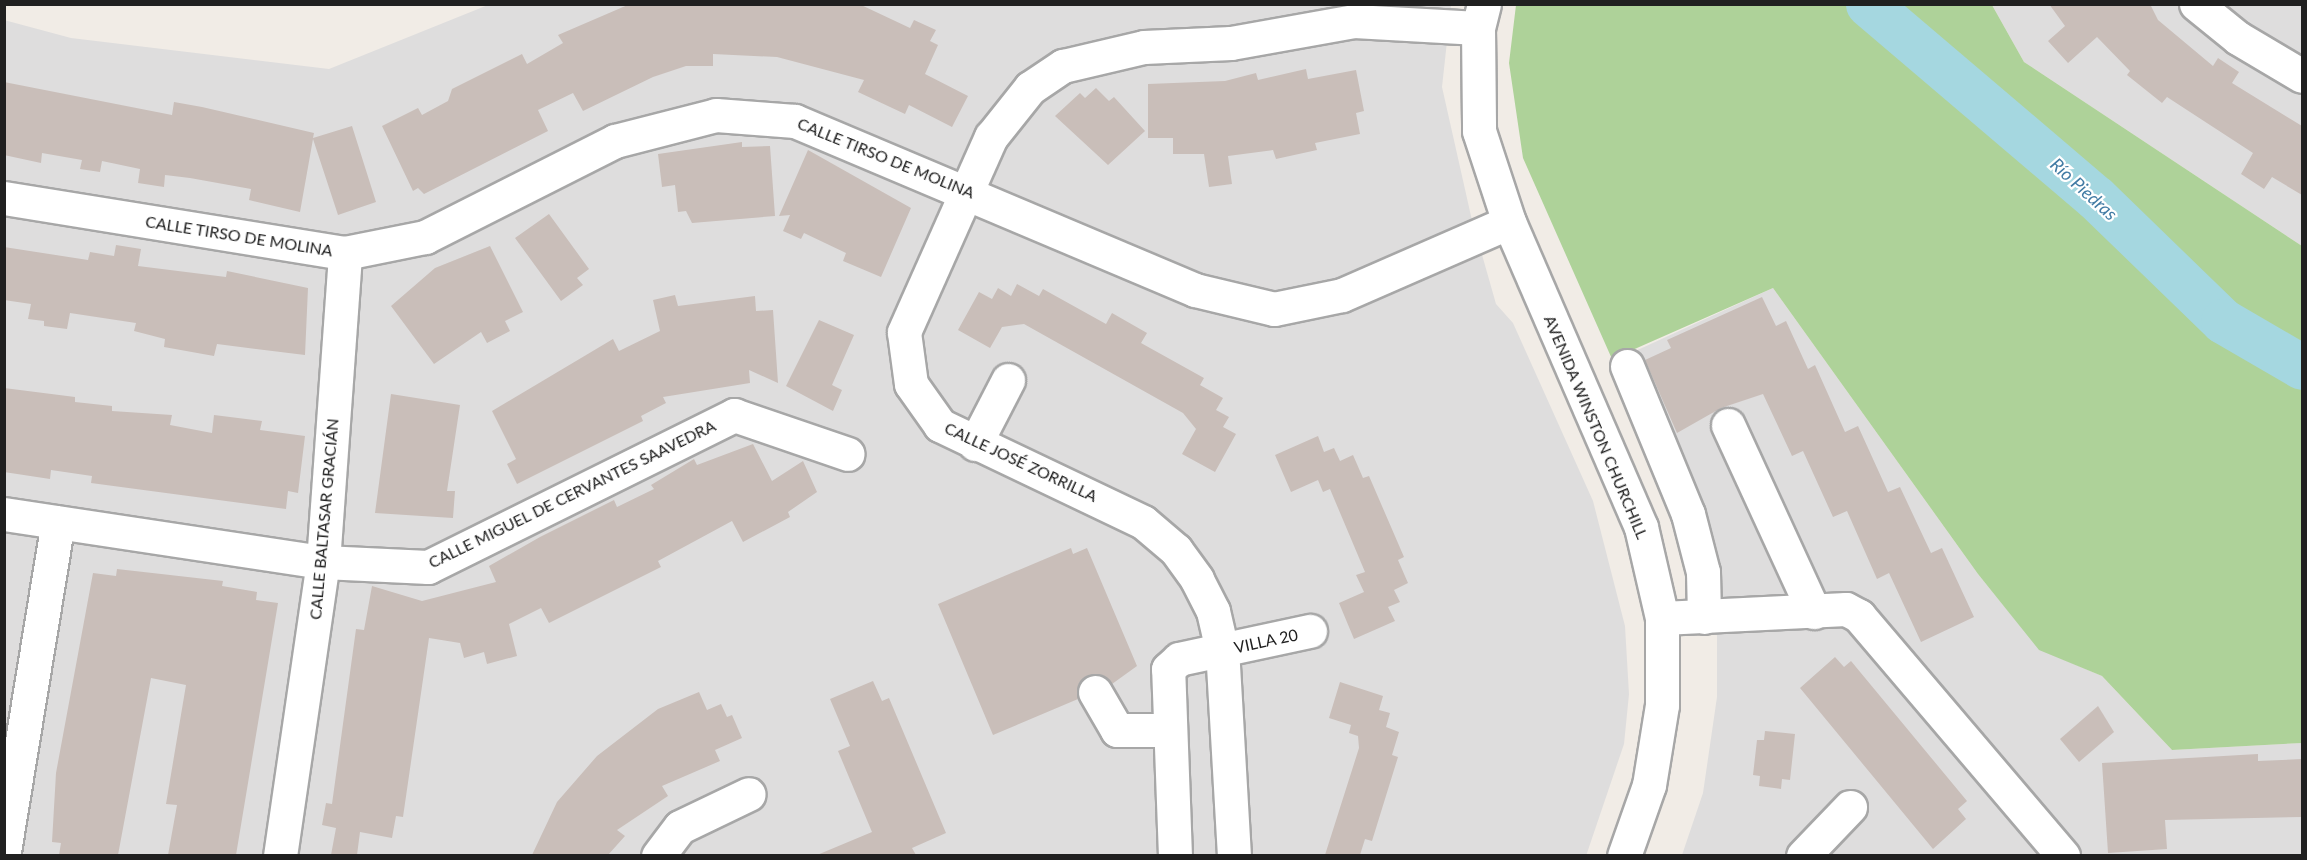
<!DOCTYPE html>
<meta charset="utf-8">
<style>
body{margin:0}
#map{position:relative;width:2307px;height:860px;overflow:hidden;background:#f1ece6;font-family:Lato,sans-serif}
div>[style]{position:absolute}
.residential>*{inset:0;background:#dedddd}
.forest>*{inset:0;background:#aed299}
.river>*{height:45px;margin:-22.5px;padding:0 22.5px;transform-origin:22.5px;border-radius:22.5px;background:#a5d7e0}
.building>*{inset:0;background:#c9beb9}
.roads{filter:drop-shadow(2px 0 #a7a7a7) drop-shadow(-2px 0 #a7a7a7) drop-shadow(0 2px #a7a7a7) drop-shadow(0 -2px #a7a7a7)}
.minor>*{height:33px;margin:-16.5px;padding:0 16.5px;transform-origin:16.5px;border-radius:16.5px;background:#fff}
span{translate:-50% -50%;white-space:nowrap;text-align:center;line-height:1.15;-webkit-text-stroke:4.5px #fff;paint-order:stroke}
.street-label{font-size:16px;color:#202020}
.water-label{font-size:18px;color:#427ba4;font-style:italic}
.frame{position:absolute;inset:0;border:6px solid #202020;pointer-events:none}
</style>
<div id="map">
<div class="residential">
<i style="clip-path:polygon(488px 5px,1451px 5px,1442px 87px,1471px 216px,1496px 304px,1513px 323px,1593px 501px,1625px 626px,1629px 694px,1624px 744px,1586px 856px,5px 855px,4px 20px,71px 38px,329px 69px)"></i>
<i style="clip-path:polygon(1992px 5px,2302px 5px,2302px 246px,2024px 62px)"></i>
<i style="clip-path:polygon(1773px 288px,1978px 574px,2039px 649px,2102px 676px,2172px 750px,2302px 743px,2302px 855px,1682px 855px,1703px 793px,1717px 697px,1717px 636px,1706px 557px,1631px 353px)"></i>
</div>
<div class="forest">
<i style="clip-path:polygon(1516px 5px,1992px 5px,2024px 62px,2302px 246px,2302px 743px,2172px 750px,2102px 676px,2039px 650px,1978px 574px,1773px 288px,1612px 359px,1523px 158px,1509px 63px)"></i>
</div>
<div class="river">
<i style="left:1868px;top:4px;width:299px;rotate:40.4deg"></i>
<i style="left:2096px;top:198px;width:177px;rotate:44.1deg"></i>
<i style="left:2223px;top:321px;width:91px;rotate:30.2deg"></i>
</div>
<div class="building">
<i style="clip-path:polygon(630px 4px,859px 4px,910px 28px,914px 20px,936px 30px,930px 41px,938px 45px,925px 74px,968px 96px,952px 127px,909px 105px,905px 114px,858px 92px,864px 80px,777px 57px,713px 54px,713px 66px,686px 66px,653px 77px,583px 111px,573px 93px,538px 110px,548px 131px,424px 194px,418px 188px,413px 191px,382px 126px,418px 108px,422px 115px,448px 101px,452px 89px,522px 54px,527px 64px,563px 43px,558px 35px)"></i>
<i style="clip-path:polygon(2049px 4px,2150px 4px,2158px 20px,2213px 66px,2218px 58px,2239px 72px,2232px 83px,2302px 126px,2302px 195px,2272px 177px,2264px 189px,2241px 174px,2253px 153px,2167px 97px,2162px 103px,2127px 75px,2130px 71px,2097px 37px,2068px 63px,2048px 41px,2065px 26px)"></i>
<i style="clip-path:polygon(1306px 69px,1308px 79px,1356px 70px,1364px 111px,1356px 113px,1360px 134px,1315px 143px,1317px 150px,1276px 159px,1273px 150px,1228px 156px,1232px 184px,1209px 187px,1204px 154px,1173px 154px,1173px 138px,1148px 138px,1148px 84px,1225px 81px,1256px 73px,1258px 80px)"></i>
<i style="clip-path:polygon(4px 82px,172px 115px,174px 102px,202px 107px,314px 133px,313px 138px,352px 126px,376px 202px,338px 215px,313px 139px,300px 212px,249px 200px,251px 189px,190px 178px,165px 175px,164px 187px,138px 183px,140px 169px,102px 161px,100px 172px,80px 169px,82px 160px,42px 153px,41px 163px,4px 155px)"></i>
<i style="clip-path:polygon(1096px 88px,1109px 101px,1114px 97px,1145px 131px,1108px 165px,1055px 116px,1080px 93px,1085px 98px)"></i>
<i style="clip-path:polygon(742px 142px,742px 147px,770px 146px,775px 216px,692px 223px,686px 211px,678px 212px,675px 185px,662px 187px,658px 154px)"></i>
<i style="clip-path:polygon(808px 150px,911px 208px,881px 277px,843px 261px,846px 253px,804px 233px,801px 239px,783px 231px,790px 215px,779px 216px)"></i>
<i style="clip-path:polygon(549px 214px,589px 269px,577px 278px,583px 285px,561px 301px,515px 238px)"></i>
<i style="clip-path:polygon(116px 245px,141px 249px,138px 266px,226px 277px,227px 271px,308px 288px,305px 355px,217px 344px,214px 356px,164px 347px,165px 339px,134px 331px,136px 323px,70px 313px,67px 329px,44px 326px,44px 321px,28px 319px,31px 304px,4px 300px,4px 247px,88px 260px,90px 252px,114px 256px)"></i>
<i style="clip-path:polygon(490px 246px,523px 312px,505px 321px,510px 331px,487px 343px,481px 332px,434px 364px,391px 306px,435px 268px)"></i>
<i style="clip-path:polygon(1017px 284px,1039px 296px,1043px 289px,1106px 324px,1112px 313px,1147px 333px,1141px 343px,1204px 378px,1200px 385px,1223px 398px,1216px 410px,1229px 417px,1223px 427px,1236px 434px,1215px 472px,1182px 454px,1196px 429px,1183px 413px,1024px 324px,1002px 327px,990px 348px,958px 330px,979px 292px,992px 299px,998px 288px,1011px 296px)"></i>
<i style="clip-path:polygon(675px 295px,678px 306px,755px 296px,756px 311px,773px 310px,778px 383px,749px 370px,750px 383px,663px 397px,666px 403px,641px 416px,643px 421px,517px 484px,507px 464px,516px 459px,492px 411px,613px 339px,619px 351px,660px 331px,653px 300px)"></i>
<i style="clip-path:polygon(1762px 297px,1776px 326px,1786px 321px,1808px 369px,1815px 365px,1845px 432px,1858px 426px,1888px 492px,1900px 487px,1931px 553px,1942px 548px,1974px 617px,1921px 642px,1889px 573px,1877px 579px,1847px 511px,1833px 517px,1803px 451px,1792px 456px,1763px 394px,1721px 408px,1677px 433px,1645px 360px,1671px 348px,1667px 340px)"></i>
<i style="clip-path:polygon(819px 320px,854px 335px,832px 385px,842px 390px,833px 411px,786px 386px)"></i>
<i style="clip-path:polygon(4px 388px,75px 397px,75px 402px,112px 406px,112px 411px,172px 415px,170px 425px,212px 433px,214px 415px,262px 421px,260px 430px,305px 436px,298px 493px,288px 491px,286px 509px,91px 483px,92px 476px,51px 470px,50px 479px,4px 472px)"></i>
<i style="clip-path:polygon(391px 394px,460px 405px,447px 491px,455px 491px,453px 518px,375px 513px)"></i>
<i style="clip-path:polygon(1318px 436px,1324px 452px,1334px 448px,1340px 461px,1353px 455px,1363px 478px,1369px 476px,1404px 557px,1398px 560px,1408px 583px,1394px 590px,1400px 602px,1388px 607px,1395px 621px,1354px 639px,1339px 603px,1364px 592px,1356px 575px,1365px 572px,1330px 489px,1323px 492px,1318px 480px,1291px 492px,1275px 455px)"></i>
<i style="clip-path:polygon(753px 444px,772px 481px,803px 461px,817px 492px,788px 512px,790px 517px,743px 542px,732px 521px,658px 561px,661px 567px,549px 623px,541px 608px,509px 624px,517px 656px,487px 664px,484px 652px,464px 658px,460px 643px,429px 638px,403px 817px,396px 816px,392px 838px,360px 832px,357px 855px,331px 855px,336px 828px,322px 825px,326px 803px,332px 804px,356px 629px,364px 630px,372px 586px,422px 601px,496px 582px,489px 566px,540px 537px,614px 500px,617px 507px,654px 489px,651px 485px,694px 459px,697px 465px)"></i>
<i style="clip-path:polygon(1071px 548px,1073px 554px,1087px 548px,1137px 666px,1112px 684px,1104px 676px,1086px 676px,1079px 683px,1078px 699px,993px 735px,938px 604px)"></i>
<i style="clip-path:polygon(117px 569px,223px 581px,222px 586px,257px 592px,256px 600px,278px 603px,236px 855px,168px 855px,177px 805px,166px 804px,186px 685px,151px 678px,118px 855px,59px 855px,61px 843px,52px 842px,56px 773px,93px 573px,116px 576px)"></i>
<i style="clip-path:polygon(1835px 657px,1844px 667px,1851px 661px,1967px 801px,1958px 809px,1966px 819px,1933px 849px,1800px 688px)"></i>
<i style="clip-path:polygon(873px 681px,882px 701px,889px 698px,946px 833px,912px 848px,916px 855px,817px 855px,872px 832px,838px 751px,850px 746px,830px 699px)"></i>
<i style="clip-path:polygon(1340px 682px,1383px 696px,1379px 710px,1390px 713px,1386px 727px,1399px 732px,1392px 755px,1398px 757px,1372px 841px,1365px 839px,1360px 855px,1325px 855px,1359px 748px,1358px 736px,1349px 733px,1351px 725px,1329px 718px)"></i>
<i style="clip-path:polygon(699px 692px,707px 710px,721px 704px,727px 717px,732px 715px,742px 738px,715px 750px,720px 761px,662px 786px,668px 796px,617px 830px,625px 836px,608px 855px,532px 855px,557px 802px,597px 756px,658px 709px)"></i>
<i style="clip-path:polygon(2098px 706px,2114px 732px,2079px 762px,2060px 739px)"></i>
<i style="clip-path:polygon(1765px 731px,1795px 734px,1790px 780px,1782px 779px,1781px 789px,1759px 786px,1760px 776px,1753px 775px,1757px 740px,1764px 740px)"></i>
<i style="clip-path:polygon(2258px 754px,2258px 761px,2302px 759px,2302px 817px,2165px 820px,2167px 849px,2108px 853px,2102px 763px)"></i>
</div>
<div class="roads">
<div class="minor">
<i style="left:1484px;top:4px;width:25px;rotate:104deg"></i>
<i style="left:1478px;top:28px;width:103px;rotate:89.4deg"></i>
<i style="left:1479px;top:131px;width:96px;rotate:71.8deg"></i>
<i style="left:1509px;top:222px;width:332px;rotate:66.6deg"></i>
<i style="left:1641px;top:527px;width:93px;rotate:77deg"></i>
<i style="left:1662px;top:618px;width:87px;rotate:90deg"></i>
<i style="left:1662px;top:705px;width:81px;rotate:99.2deg"></i>
<i style="left:1649px;top:785px;width:75px;rotate:109.4deg"></i>
<i style="left:2196px;top:4px;width:54px;rotate:39deg"></i>
<i style="left:2238px;top:38px;width:74px;rotate:30.7deg"></i>
<i style="left:4px;top:198px;width:345px;rotate:9.2deg"></i>
<i style="left:345px;top:253px;width:82px;rotate:-11.3deg"></i>
<i style="left:425px;top:237px;width:213px;rotate:-26.8deg"></i>
<i style="left:615px;top:141px;width:104px;rotate:-14.4deg"></i>
<i style="left:716px;top:115px;width:79px;rotate:4.3deg"></i>
<i style="left:795px;top:121px;width:434px;rotate:22.9deg"></i>
<i style="left:1195px;top:290px;width:81px;rotate:13.5deg"></i>
<i style="left:1274px;top:309px;width:69px;rotate:-11.6deg"></i>
<i style="left:1342px;top:295px;width:182px;rotate:-23.6deg"></i>
<i style="left:1627px;top:366px;width:160px;rotate:67.6deg"></i>
<i style="left:1688px;top:514px;width:60px;rotate:75.5deg"></i>
<i style="left:1703px;top:572px;width:45px;rotate:88.7deg"></i>
<i style="left:1728px;top:425px;width:206px;rotate:65.3deg"></i>
<i style="left:975px;top:444px;width:72px;rotate:-62.7deg"></i>
<i style="left:4px;top:514px;width:323px;rotate:8.6deg"></i>
<i style="left:323px;top:562px;width:105px;rotate:2.7deg"></i>
<i style="left:428px;top:567px;width:342px;rotate:-26.4deg"></i>
<i style="left:734px;top:415px;width:120px;rotate:18.9deg"></i>
<i style="left:1662px;top:618px;width:184px;rotate:-2.8deg"></i>
<i style="left:1846px;top:609px;width:15px;rotate:28deg"></i>
<i style="left:1859px;top:616px;width:315px;rotate:49.6deg"></i>
<i style="left:1095px;top:692px;width:44px;rotate:59.9deg"></i>
<i style="left:1117px;top:730px;width:53px"></i>
<i style="left:4px;top:851px;width:333px;rotate:-80.7deg"></i>
<i style="left:280px;top:856px;width:297px;rotate:-81.7deg"></i>
<i style="left:323px;top:562px;width:310px;rotate:-85.9deg"></i>
<i style="left:658px;top:856px;width:36px;rotate:-53deg"></i>
<i style="left:680px;top:827px;width:76px;rotate:-25.6deg"></i>
<i style="left:1175px;top:856px;width:187px;rotate:-92.1deg"></i>
<i style="left:1168px;top:669px;width:15px;rotate:-42deg"></i>
<i style="left:1179px;top:659px;width:134px;rotate:-12.1deg"></i>
<i style="left:1234px;top:856px;width:206px;rotate:-93.3deg"></i>
<i style="left:1222px;top:650px;width:40px;rotate:-103deg"></i>
<i style="left:1213px;top:611px;width:36px;rotate:-117deg"></i>
<i style="left:1197px;top:579px;width:36px;rotate:-126deg"></i>
<i style="left:1176px;top:550px;width:43px;rotate:-139.7deg"></i>
<i style="left:1143px;top:522px;width:225px;rotate:-154.5deg"></i>
<i style="left:940px;top:425px;width:50px;rotate:-125.3deg"></i>
<i style="left:911px;top:384px;width:52px;rotate:-97.7deg"></i>
<i style="left:904px;top:332px;width:214px;rotate:-66deg"></i>
<i style="left:991px;top:137px;width:63px;rotate:-51.5deg"></i>
<i style="left:1030px;top:88px;width:40px;rotate:-34deg"></i>
<i style="left:1063px;top:66px;width:83px;rotate:-13.2deg"></i>
<i style="left:1144px;top:47px;width:87px;rotate:-2.6deg"></i>
<i style="left:1231px;top:43px;width:125px;rotate:-10.1deg"></i>
<i style="left:1354px;top:21px;width:124px;rotate:3.2deg"></i>
<i style="left:1803px;top:856px;width:68px;rotate:-46.2deg"></i>
</div>
</div>
<div class="street-label">
<span style="left:886px;top:158px;rotate:22deg">CALLE TIRSO DE MOLINA</span>
<span style="left:239px;top:236px;rotate:9deg">CALLE TIRSO DE MOLINA</span>
<span style="left:1596px;top:427px;rotate:67deg">AVENIDA WINSTON CHURCHILL</span>
<span style="left:1021px;top:462px;rotate:25deg">CALLE JOSÉ ZORRILLA</span>
<span style="left:572px;top:494px;rotate:-26deg">CALLE MIGUEL DE CERVANTES SAAVEDRA</span>
<span style="left:324px;top:519px;rotate:-85deg">CALLE BALTASAR GRACIÁN</span>
<span style="left:1266px;top:641px;rotate:-12deg">VILLA 20</span>
</div>
<div class="water-label">
<span style="left:2084px;top:189px;rotate:42deg">Río Piedras</span>
</div>
<div class="frame"></div>
</div>
